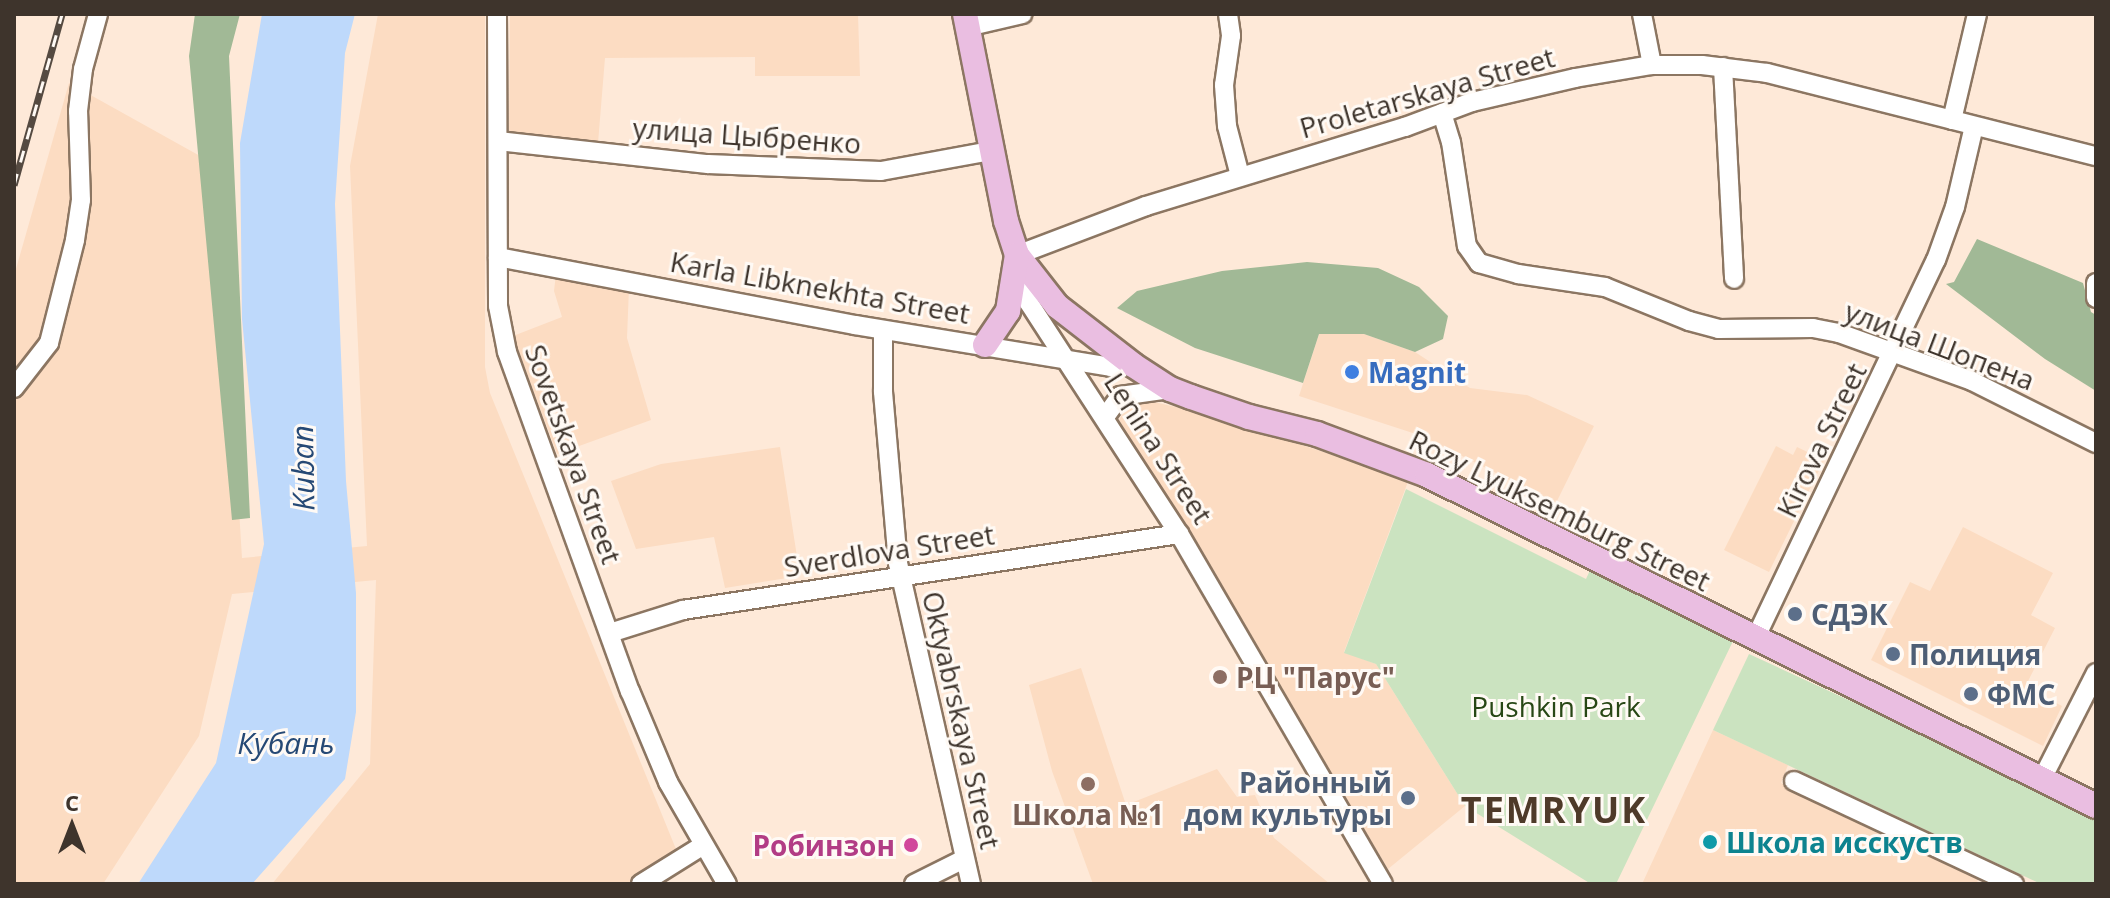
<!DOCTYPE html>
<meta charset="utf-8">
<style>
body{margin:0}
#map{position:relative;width:2110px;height:898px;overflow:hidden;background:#fee9d8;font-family:"Open Sans",sans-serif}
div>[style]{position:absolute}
.built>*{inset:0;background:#fcdcc2}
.green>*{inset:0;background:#cbe3c0}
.forest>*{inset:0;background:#a1b996}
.water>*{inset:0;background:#bed9fb}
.roads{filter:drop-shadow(2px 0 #8c7662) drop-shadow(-2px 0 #8c7662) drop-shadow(0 2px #8c7662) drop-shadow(0 -2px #8c7662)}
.minor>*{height:18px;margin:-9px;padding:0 9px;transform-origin:9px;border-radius:9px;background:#fff}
.major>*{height:24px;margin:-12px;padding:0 12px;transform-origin:12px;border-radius:12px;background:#eabee1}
.rail>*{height:7px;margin-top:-3.5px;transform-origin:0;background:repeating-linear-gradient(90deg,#fffaf5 0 12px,#554a41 0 24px);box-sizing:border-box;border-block:2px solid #554a41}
.dots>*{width:22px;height:22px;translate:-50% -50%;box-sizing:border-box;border:4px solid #fffaf5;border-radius:50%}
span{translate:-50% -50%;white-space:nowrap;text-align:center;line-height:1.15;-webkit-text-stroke:6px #fffaf5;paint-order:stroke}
.street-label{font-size:28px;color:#3e342c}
.shop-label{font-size:28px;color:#366cbe;font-weight:700}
.left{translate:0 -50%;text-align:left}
.service-label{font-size:28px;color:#4e5e75;font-weight:700}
.right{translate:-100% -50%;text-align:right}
.education-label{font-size:28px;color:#785e54;font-weight:700}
.park-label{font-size:28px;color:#284715}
.culture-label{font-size:28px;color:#0d838f;font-weight:700}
.hotel-label{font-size:28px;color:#b23c85;font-weight:700}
.water-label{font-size:30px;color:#264975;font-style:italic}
.district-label{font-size:36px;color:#4e3a29;font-weight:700;letter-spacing:2px}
.frame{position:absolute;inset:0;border:16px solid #3e342c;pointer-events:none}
.north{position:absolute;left:32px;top:786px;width:80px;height:80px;-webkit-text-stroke:6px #fffaf5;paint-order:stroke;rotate:0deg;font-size:22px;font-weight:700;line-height:32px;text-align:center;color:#3e342c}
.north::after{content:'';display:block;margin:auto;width:28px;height:36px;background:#3e342c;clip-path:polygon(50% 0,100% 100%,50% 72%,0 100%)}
</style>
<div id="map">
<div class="built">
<i style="clip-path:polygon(378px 14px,485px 14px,485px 367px,490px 393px,678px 854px,631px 884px,272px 884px,370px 764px,376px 580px,232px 594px,199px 736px,103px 884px,14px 884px,14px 276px,69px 83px,218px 166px,242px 558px,367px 546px,350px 166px)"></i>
<i style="clip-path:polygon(510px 14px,858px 14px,860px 76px,755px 76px,755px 57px,605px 58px,598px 143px,509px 135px)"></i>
<i style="clip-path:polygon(556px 274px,629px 288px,627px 338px,651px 420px,557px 454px,513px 336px,562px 317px,554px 291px)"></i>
<i style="clip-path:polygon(1319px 334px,1364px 334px,1415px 352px,1470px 388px,1527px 395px,1594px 426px,1556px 503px,1422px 436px,1299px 396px)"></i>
<i style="clip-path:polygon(1133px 397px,1197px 412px,1409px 479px,1344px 652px,1376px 664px,1465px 806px,1388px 869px,1119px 420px)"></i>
<i style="clip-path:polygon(1776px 446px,1793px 455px,1797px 447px,1824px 460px,1769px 572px,1724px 550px)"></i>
<i style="clip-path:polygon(780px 447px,800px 576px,725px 588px,714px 537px,636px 549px,611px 481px,661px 464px)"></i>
<i style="clip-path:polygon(1963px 527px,2053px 573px,2031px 615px,2055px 628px,2025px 687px,2062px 706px,2043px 746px,1871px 660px,1910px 582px,1930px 591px)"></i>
<i style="clip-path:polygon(1081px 668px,1126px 805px,1217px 769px,1237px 797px,1255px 795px,1274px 838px,1330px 884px,1093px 884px,1052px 771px,1029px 685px)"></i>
<i style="clip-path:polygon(1713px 730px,1788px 765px,1781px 783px,1980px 877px,1976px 884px,1642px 884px)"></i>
</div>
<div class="green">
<i style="clip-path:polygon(1406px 489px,1586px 579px,1591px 568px,1734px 639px,1616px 884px,1591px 884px,1465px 806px,1376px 664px,1344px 653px)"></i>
<i style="clip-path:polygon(1749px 654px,2020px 779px,2096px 818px,2096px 884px,2041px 884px,1713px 730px)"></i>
</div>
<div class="forest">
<i style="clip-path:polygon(195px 14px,240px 14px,229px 56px,250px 518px,232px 520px,189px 56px)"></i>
<i style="clip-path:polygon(1977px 239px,2083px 283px,2091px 312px,2096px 315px,2096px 391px,2045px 359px,1946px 284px,1954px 282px)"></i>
<i style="clip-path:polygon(1307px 262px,1378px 268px,1419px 287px,1448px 316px,1443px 339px,1415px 352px,1364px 334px,1319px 334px,1303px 383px,1195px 348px,1117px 308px,1137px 291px,1222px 271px)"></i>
</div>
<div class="water">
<i style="clip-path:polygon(262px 14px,355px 14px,345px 53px,335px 204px,346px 481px,356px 593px,356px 712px,345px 779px,252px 884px,138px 884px,216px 763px,264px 544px,242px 319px,240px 143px)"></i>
</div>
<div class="roads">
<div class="minor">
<i style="left:497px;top:14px;width:292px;rotate:89.8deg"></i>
<i style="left:498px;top:306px;width:47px;rotate:78.9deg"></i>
<i style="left:507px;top:352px;width:361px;rotate:70.1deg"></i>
<i style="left:630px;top:691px;width:99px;rotate:67.3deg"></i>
<i style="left:668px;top:782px;width:118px;rotate:60deg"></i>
<i style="left:1228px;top:14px;width:22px;rotate:82deg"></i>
<i style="left:1231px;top:36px;width:49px;rotate:98.1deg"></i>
<i style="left:1224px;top:85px;width:41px;rotate:85.8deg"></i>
<i style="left:1227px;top:126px;width:52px;rotate:75.4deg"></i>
<i style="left:1642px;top:14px;width:52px;rotate:78.9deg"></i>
<i style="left:967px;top:27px;width:57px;rotate:-13.1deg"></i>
<i style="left:1723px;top:67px;width:212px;rotate:87deg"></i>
<i style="left:1442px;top:113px;width:30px;rotate:73deg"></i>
<i style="left:1451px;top:142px;width:105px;rotate:81.3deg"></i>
<i style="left:1467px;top:246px;width:21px;rotate:55deg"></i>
<i style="left:1479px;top:263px;width:41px;rotate:15.8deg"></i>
<i style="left:1518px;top:274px;width:88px;rotate:8.5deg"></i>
<i style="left:1605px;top:287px;width:91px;rotate:22deg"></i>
<i style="left:1689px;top:321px;width:31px;rotate:15deg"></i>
<i style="left:1719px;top:329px;width:94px;rotate:-0.6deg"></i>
<i style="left:1813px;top:328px;width:26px;rotate:11deg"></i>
<i style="left:1839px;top:333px;width:141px;rotate:19.8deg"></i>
<i style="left:1972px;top:381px;width:139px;rotate:26.6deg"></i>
<i style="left:1952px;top:120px;width:109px;rotate:-76.7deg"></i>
<i style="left:498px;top:141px;width:211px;rotate:6.3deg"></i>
<i style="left:708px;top:164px;width:173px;rotate:2.3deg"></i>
<i style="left:881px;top:171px;width:112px;rotate:-10.3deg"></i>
<i style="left:498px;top:257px;width:363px;rotate:10.8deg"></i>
<i style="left:855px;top:325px;width:259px;rotate:9.3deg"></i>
<i style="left:1111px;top:367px;width:22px;rotate:-5deg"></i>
<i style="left:2096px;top:283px;width:15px;rotate:90deg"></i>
<i style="left:883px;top:330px;width:62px;rotate:90deg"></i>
<i style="left:883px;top:392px;width:172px;rotate:85deg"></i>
<i style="left:898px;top:563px;width:329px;rotate:77.2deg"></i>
<i style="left:14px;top:388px;width:57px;rotate:-52.1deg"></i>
<i style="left:49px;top:343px;width:106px;rotate:-75.8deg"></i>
<i style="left:75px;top:240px;width:40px;rotate:-81.5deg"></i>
<i style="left:81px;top:200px;width:89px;rotate:-91.9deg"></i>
<i style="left:78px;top:111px;width:42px;rotate:-83.2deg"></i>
<i style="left:83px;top:69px;width:57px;rotate:-74.7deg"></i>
<i style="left:1105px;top:417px;width:26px;rotate:-54deg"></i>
<i style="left:1120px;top:396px;width:50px;rotate:-8deg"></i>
<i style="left:610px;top:633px;width:77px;rotate:-17.5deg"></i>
<i style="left:683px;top:610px;width:502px;rotate:-8.71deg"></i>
<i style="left:1755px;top:639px;width:420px;rotate:-64.5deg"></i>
<i style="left:1936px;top:260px;width:56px;rotate:-70.3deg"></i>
<i style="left:1955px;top:207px;width:83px;rotate:-76.8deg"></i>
<i style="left:2042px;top:779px;width:119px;rotate:-63deg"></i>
<i style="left:1794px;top:781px;width:243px;rotate:25.1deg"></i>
<i style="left:641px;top:884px;width:72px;rotate:-31.9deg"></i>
<i style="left:914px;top:884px;width:56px;rotate:-26.6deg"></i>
<i style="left:1383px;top:884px;width:405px;rotate:-120.2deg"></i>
<i style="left:1179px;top:534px;width:275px;rotate:-123deg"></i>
<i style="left:1029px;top:303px;width:49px;rotate:-104deg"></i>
<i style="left:1017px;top:255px;width:138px;rotate:-20.8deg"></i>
<i style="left:1146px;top:206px;width:271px;rotate:-17deg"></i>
<i style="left:1405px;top:127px;width:72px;rotate:-20.5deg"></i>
<i style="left:1472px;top:102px;width:106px;rotate:-13.1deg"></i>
<i style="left:1575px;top:78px;width:78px;rotate:-9.6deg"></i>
<i style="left:1652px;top:65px;width:50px"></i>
<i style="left:1702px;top:65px;width:65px;rotate:7deg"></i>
<i style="left:1767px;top:73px;width:339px;rotate:14.2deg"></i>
</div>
<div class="major">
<i style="left:965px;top:14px;width:211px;rotate:78.8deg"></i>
<i style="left:1006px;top:221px;width:36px;rotate:72deg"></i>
<i style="left:1017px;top:255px;width:65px;rotate:51.9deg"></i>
<i style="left:1057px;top:306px;width:96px;rotate:37.8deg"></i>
<i style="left:1133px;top:365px;width:44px;rotate:33deg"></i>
<i style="left:1170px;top:389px;width:22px;rotate:21deg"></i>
<i style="left:1191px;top:397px;width:61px;rotate:19deg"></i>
<i style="left:1249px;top:417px;width:70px;rotate:14deg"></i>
<i style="left:1317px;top:434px;width:117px;rotate:20.4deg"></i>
<i style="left:1427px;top:475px;width:746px;rotate:26.32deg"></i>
<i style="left:985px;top:345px;width:41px;rotate:-55.9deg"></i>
<i style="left:1008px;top:311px;width:57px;rotate:-80.9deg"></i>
</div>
</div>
<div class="rail">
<i style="left:14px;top:185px;width:178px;rotate:-74.3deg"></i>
</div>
<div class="dots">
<i style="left:1352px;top:372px;background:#3f7fe0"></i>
<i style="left:1795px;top:614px;background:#5c6f8a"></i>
<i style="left:1893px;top:654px;background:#5c6f8a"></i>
<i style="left:1220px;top:677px;background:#8d6e63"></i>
<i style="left:1971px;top:694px;background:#5c6f8a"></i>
<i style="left:1088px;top:784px;background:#8d6e63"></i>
<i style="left:1408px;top:798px;background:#5c6f8a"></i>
<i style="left:1710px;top:842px;background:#0f9aa8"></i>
<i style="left:911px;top:845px;background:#d1479c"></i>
</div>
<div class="street-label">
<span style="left:1427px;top:92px;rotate:-16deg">Proletarskaya Street</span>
<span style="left:747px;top:135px;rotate:4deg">улица Цыбренко</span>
<span style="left:820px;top:287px;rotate:10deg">Karla Libknekhta Street</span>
<span style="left:1940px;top:345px;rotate:21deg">улица Шопена</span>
<span style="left:1821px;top:440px;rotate:-64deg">Kirova Street</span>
<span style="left:1159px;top:448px;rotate:57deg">Lenina Street</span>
<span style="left:574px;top:454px;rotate:70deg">Sovetskaya Street</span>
<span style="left:1560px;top:510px;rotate:26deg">Rozy Lyuksemburg Street</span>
<span style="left:889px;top:550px;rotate:-9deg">Sverdlova Street</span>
<span style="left:962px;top:720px;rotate:77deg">Oktyabrskaya Street</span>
</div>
<div class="shop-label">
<span class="left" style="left:1368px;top:372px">Magnit</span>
</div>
<div class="service-label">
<span class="left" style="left:1811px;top:614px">СДЭК</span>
<span class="left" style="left:1909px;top:654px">Полиция</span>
<span class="left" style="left:1987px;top:694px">ФМС</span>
<span class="right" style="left:1392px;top:798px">Районный<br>дом культуры</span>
</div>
<div class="education-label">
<span class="left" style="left:1236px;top:677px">РЦ "Парус"</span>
<span style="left:1088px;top:814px">Школа №1</span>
</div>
<div class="park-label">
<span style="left:1556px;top:706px">Pushkin Park</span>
</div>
<div class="culture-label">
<span class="left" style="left:1726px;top:842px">Школа исскуств</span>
</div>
<div class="hotel-label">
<span class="right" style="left:895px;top:845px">Робинзон</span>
</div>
<div class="water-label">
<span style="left:303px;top:468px;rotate:-91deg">Kuban</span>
<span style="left:286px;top:743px">Кубань</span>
</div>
<div class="district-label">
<span style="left:1554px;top:810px">TEMRYUK</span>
</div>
<div class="frame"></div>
<div class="north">С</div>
</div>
